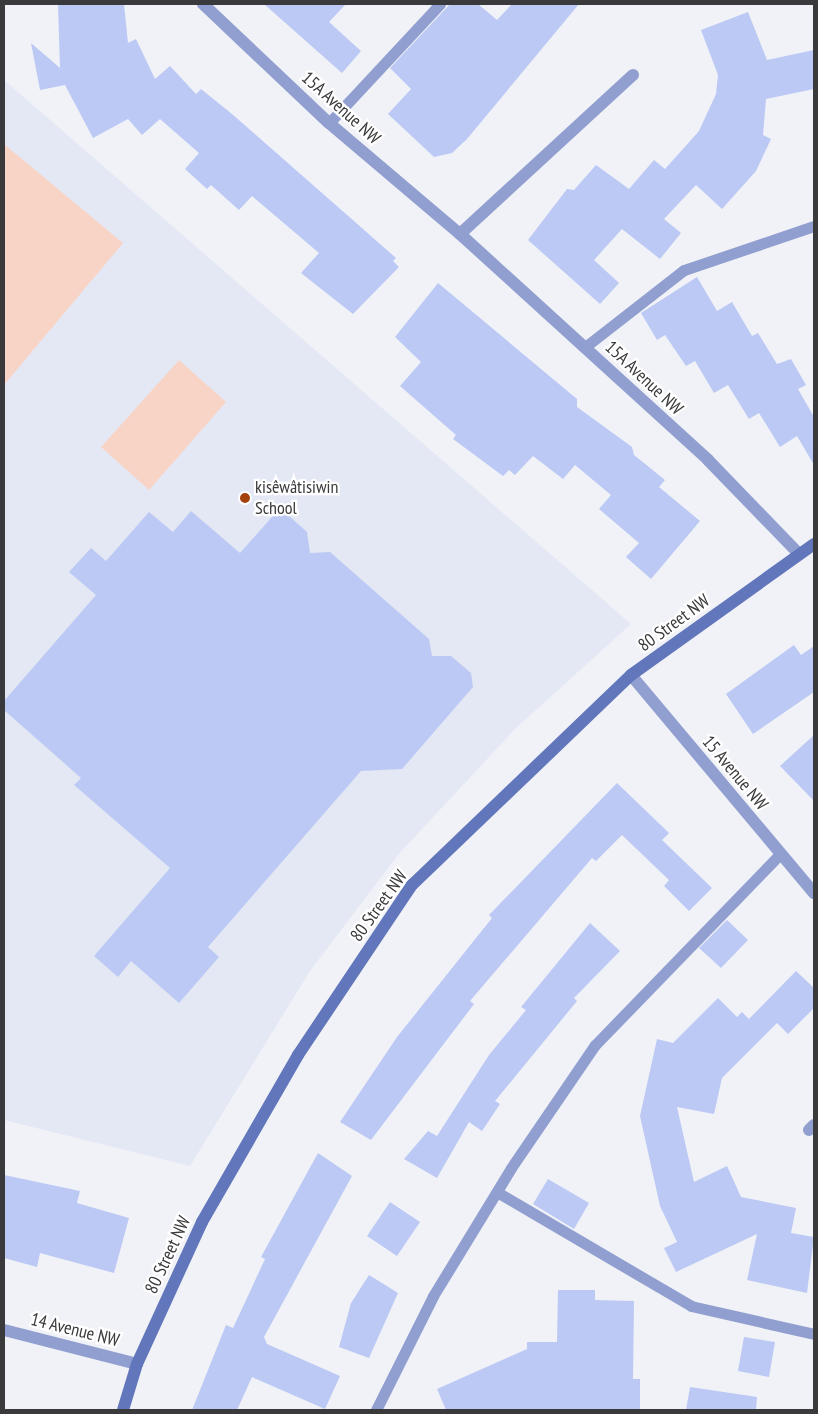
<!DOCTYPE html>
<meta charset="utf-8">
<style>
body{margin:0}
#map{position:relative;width:818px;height:1414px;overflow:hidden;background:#f1f2f7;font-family:"PT Sans Narrow",sans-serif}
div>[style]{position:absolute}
.built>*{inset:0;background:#e4e8f4}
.green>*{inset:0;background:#f8d4c6}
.building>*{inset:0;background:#bbc9f4}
.lane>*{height:11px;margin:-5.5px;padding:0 5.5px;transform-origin:5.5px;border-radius:5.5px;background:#909fd0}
.street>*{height:12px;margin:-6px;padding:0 6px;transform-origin:6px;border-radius:6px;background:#909fd0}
.secondary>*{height:12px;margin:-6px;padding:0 6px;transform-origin:6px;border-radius:6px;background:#6276bc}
.dots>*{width:14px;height:14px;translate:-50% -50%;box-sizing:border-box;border:2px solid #fff;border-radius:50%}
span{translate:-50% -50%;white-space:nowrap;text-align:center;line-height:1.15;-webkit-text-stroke:4.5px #fff;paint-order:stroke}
.street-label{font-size:18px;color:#3a3a3c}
.poi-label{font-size:18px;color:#3a3a3c}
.left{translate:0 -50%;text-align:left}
.frame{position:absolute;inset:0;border:5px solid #3a3a3c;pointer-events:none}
</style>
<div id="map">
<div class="built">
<i style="clip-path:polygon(4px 80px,631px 624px,515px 729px,398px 855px,310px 971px,190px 1166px,4px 1120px)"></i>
</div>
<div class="green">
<i style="clip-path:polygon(4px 144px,123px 243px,4px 385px)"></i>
<i style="clip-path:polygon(179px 360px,226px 402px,149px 490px,101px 447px)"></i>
</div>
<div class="building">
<i style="clip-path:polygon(124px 4px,128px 43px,136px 39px,155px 79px,170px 66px,196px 94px,201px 89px,232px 114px,396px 258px,393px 261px,399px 267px,353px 314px,301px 273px,319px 253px,252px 196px,239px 210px,211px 185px,207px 189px,185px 169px,199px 153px,160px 119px,142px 135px,128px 119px,93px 138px,65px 85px,40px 90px,31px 43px,60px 68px,58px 5px)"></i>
<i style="clip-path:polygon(264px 4px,346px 4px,329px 22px,361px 51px,342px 73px)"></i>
<i style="clip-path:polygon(450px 4px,478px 4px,497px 20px,512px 4px,579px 4px,467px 139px,452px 153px,434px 157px,388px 114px,411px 89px,390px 68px)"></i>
<i style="clip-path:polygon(748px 12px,767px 60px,814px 50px,814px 89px,766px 99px,763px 135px,771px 139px,756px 171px,722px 209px,696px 185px,664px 219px,681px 233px,660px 259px,622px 229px,594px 260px,619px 283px,600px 304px,528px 240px,567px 189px,574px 190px,596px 165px,629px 189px,654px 160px,665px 169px,699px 131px,716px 94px,718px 75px,701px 30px)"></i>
<i style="clip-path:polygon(697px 277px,717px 311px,732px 302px,752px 336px,758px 333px,777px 364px,791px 359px,806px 385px,798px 389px,814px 417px,814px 465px,797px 436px,780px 447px,759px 413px,749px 419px,728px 385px,714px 393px,695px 361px,686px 366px,665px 335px,657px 340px,641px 313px)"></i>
<i style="clip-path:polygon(438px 283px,577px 399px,577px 407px,632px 447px,634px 455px,665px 480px,659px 487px,700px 521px,651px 579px,626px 557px,639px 543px,599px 509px,611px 495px,575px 465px,563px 479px,533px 456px,515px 475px,509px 470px,503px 476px,453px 439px,456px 435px,400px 386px,421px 362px,395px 337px)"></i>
<i style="clip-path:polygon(280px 508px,307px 532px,310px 553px,330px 552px,429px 639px,432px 656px,451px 656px,471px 673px,473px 687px,402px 769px,361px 771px,208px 947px,219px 957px,179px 1003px,131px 961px,118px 977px,94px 956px,170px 868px,74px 785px,81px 778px,4px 710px,4px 701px,96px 595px,69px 572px,91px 548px,106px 561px,149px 512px,173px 532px,191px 511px,240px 553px)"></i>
<i style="clip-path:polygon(794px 645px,801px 655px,814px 646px,814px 692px,753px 734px,726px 694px)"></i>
<i style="clip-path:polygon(814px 735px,814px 801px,780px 766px)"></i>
<i style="clip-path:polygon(617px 783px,669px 833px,662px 840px,712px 888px,689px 911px,664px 886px,669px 880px,622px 835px,596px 861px,592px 858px,470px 1001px,474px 1004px,371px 1140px,340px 1122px,397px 1037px,492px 918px,489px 915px)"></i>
<i style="clip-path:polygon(727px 920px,748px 940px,721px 968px,699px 948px)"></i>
<i style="clip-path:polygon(590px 923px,620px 951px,574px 998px,577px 1001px,495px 1101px,500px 1104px,482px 1131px,469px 1122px,437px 1178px,404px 1159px,428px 1131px,437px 1136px,489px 1055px,526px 1010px,521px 1007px)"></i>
<i style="clip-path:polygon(796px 971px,814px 988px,814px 1008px,788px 1034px,777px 1023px,722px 1078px,714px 1114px,677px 1107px,694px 1182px,727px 1166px,741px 1197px,796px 1208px,791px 1233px,814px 1237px,807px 1293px,747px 1280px,757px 1234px,676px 1272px,664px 1248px,677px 1242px,660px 1206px,640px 1116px,657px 1039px,673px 1043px,718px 998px,737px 1017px,742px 1012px,749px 1019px)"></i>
<i style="clip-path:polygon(318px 1153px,352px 1176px,264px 1337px,267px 1344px,340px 1376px,325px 1409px,252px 1377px,237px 1410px,192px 1410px,226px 1325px,233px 1328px,265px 1259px,261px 1257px)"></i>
<i style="clip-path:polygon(4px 1175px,80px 1191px,77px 1203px,129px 1218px,114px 1273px,40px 1253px,37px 1267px,4px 1258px)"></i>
<i style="clip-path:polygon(548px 1179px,589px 1203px,574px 1229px,533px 1204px)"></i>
<i style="clip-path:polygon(390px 1202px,420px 1222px,397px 1256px,367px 1236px)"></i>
<i style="clip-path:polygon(369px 1275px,398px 1293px,369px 1358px,339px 1347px,351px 1303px)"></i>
<i style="clip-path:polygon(558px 1290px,595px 1290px,595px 1300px,634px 1301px,633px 1379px,640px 1379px,640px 1410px,446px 1410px,437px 1389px,527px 1349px,527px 1342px,557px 1342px)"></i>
<i style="clip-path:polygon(744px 1337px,775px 1342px,769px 1377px,738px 1371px)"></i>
<i style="clip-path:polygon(690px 1387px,757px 1397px,756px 1410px,686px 1410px)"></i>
</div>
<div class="lane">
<i style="left:329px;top:123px;width:163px;rotate:-47deg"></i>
<i style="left:585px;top:347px;width:125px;rotate:-37.9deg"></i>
<i style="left:684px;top:270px;width:137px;rotate:-18.7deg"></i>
<i style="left:497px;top:1192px;width:225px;rotate:30.4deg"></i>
<i style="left:691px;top:1306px;width:126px;rotate:12.8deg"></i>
<i style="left:376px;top:1410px;width:127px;rotate:-63.4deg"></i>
<i style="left:433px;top:1296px;width:150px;rotate:-58.6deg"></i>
<i style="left:511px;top:1168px;width:149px;rotate:-55.7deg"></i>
<i style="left:595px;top:1045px;width:264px;rotate:-45.9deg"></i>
</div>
<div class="street">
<i style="left:203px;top:4px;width:173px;rotate:43.4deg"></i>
<i style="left:329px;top:123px;width:172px;rotate:40.3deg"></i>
<i style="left:460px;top:234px;width:336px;rotate:42.3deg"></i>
<i style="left:708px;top:460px;width:131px;rotate:45.9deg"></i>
<i style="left:460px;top:234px;width:235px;rotate:-42.6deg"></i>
<i style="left:631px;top:675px;width:285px;rotate:50deg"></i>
<i style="left:809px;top:1130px;width:7px;rotate:-45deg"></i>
<i style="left:4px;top:1330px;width:137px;rotate:14.3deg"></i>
</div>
<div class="secondary">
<i style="left:123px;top:1410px;width:48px;rotate:-73.1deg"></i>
<i style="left:137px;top:1364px;width:156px;rotate:-65.4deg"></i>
<i style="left:202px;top:1222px;width:193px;rotate:-60.1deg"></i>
<i style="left:298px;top:1055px;width:205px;rotate:-56.2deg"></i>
<i style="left:412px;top:885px;width:303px;rotate:-43.8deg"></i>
<i style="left:631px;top:675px;width:225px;rotate:-35.6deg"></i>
</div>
<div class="dots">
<i style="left:245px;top:498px;background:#a4410a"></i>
</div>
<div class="street-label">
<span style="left:341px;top:108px;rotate:42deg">15A Avenue NW</span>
<span style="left:644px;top:378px;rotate:43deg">15A Avenue NW</span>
<span style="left:674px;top:623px;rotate:-36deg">80 Street NW</span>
<span style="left:735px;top:773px;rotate:50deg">15 Avenue NW</span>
<span style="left:379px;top:906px;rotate:-54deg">80 Street NW</span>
<span style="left:168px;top:1255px;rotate:-65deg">80 Street NW</span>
<span style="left:75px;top:1330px;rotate:14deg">14 Avenue NW</span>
</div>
<div class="poi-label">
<span class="left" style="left:255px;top:498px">kisêwâtisiwin<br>School</span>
</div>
<div class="frame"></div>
</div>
